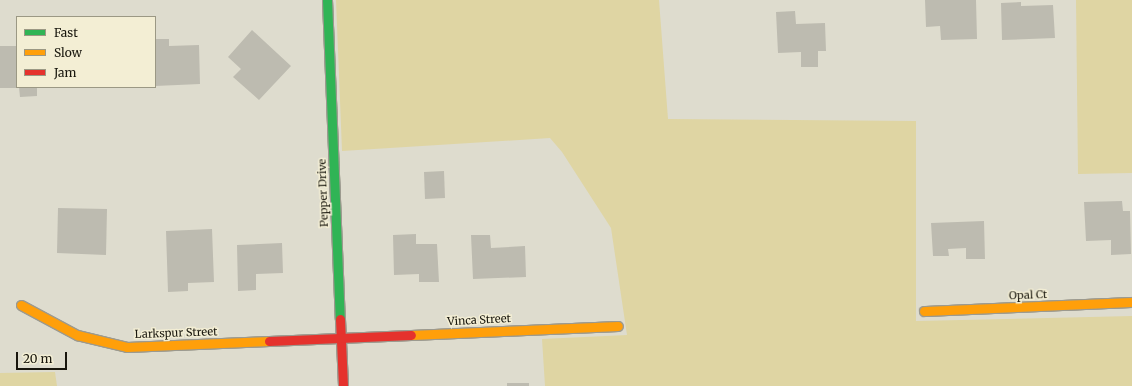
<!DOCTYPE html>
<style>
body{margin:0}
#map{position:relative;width:1132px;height:386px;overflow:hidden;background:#dedcce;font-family:Merriweather,serif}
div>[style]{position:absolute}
.green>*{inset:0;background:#dfd5a3}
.building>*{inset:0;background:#bdbbb0}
.roads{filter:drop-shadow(1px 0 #9c9a8f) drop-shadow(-1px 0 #9c9a8f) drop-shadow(0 1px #9c9a8f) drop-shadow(0 -1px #9c9a8f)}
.fast>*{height:9px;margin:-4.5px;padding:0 4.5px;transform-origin:4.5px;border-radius:4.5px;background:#30b455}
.slow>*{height:9px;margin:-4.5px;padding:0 4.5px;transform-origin:4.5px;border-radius:4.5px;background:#ff9f0a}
.jam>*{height:9px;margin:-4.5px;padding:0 4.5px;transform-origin:4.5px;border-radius:4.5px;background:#e5322d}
span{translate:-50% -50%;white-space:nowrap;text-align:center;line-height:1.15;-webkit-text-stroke:3px #f3eed4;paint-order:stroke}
.street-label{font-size:11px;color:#18160d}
.legend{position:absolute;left:16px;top:16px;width:140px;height:72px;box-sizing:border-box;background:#f3eed4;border:1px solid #9b9884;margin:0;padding:5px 7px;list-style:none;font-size:12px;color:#18160d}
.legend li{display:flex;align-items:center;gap:8px;height:20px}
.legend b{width:20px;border:1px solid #9b9884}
.scale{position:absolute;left:16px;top:352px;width:51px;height:18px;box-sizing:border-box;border:2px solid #18160d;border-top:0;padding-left:5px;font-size:12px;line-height:14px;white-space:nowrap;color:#18160d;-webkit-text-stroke:3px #f3eed4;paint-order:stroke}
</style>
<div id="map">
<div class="green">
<i style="clip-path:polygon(336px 0,659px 0,668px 119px,916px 121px,916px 321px,1132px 316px,1132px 386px,545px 386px,542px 339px,627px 335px,611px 228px,562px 152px,550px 138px,342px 151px)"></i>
<i style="clip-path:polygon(1076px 0,1132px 0,1132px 173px,1078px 174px)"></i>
<i style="clip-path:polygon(55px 372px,57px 386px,0 386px,0 373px)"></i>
</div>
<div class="building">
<i style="clip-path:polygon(925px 0,976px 0,977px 39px,941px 40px,940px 26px,926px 27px)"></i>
<i style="clip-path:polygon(1021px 2px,1021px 6px,1053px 5px,1055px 38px,1002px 40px,1001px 3px)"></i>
<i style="clip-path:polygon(795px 11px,796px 24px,825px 23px,826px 51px,818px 51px,818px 67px,801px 67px,801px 52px,778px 53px,776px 12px)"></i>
<i style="clip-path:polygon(252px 30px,291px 66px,259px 100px,233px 77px,241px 69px,228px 57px)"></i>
<i style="clip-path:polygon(155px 39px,169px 39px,169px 46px,199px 45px,200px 84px,155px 86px)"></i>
<i style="clip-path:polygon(0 46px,17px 46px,17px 88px,0 88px)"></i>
<i style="clip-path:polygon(19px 87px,37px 87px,37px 96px,20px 97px)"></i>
<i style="clip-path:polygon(444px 171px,445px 198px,425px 199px,424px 172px)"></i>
<i style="clip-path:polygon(1122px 201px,1123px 211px,1130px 211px,1131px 254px,1111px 255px,1111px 240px,1086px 241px,1084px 202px)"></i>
<i style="clip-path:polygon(58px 208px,107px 209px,106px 255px,57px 253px)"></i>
<i style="clip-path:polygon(984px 221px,985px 259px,966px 259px,966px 248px,948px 249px,949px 256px,933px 256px,931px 223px)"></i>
<i style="clip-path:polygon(212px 229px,214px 282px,188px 283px,188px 291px,168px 292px,166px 231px)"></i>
<i style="clip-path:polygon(416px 234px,416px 244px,437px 244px,439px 282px,419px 282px,419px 274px,394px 275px,393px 235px)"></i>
<i style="clip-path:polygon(471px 235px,490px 235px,491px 248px,525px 246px,526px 277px,473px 279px)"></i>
<i style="clip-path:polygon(282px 243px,283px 273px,256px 274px,256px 290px,238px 291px,237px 245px)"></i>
<i style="clip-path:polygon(507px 383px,529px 383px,529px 386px,507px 386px)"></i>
</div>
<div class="roads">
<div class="fast">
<i style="left:327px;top:0;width:319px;rotate:87.7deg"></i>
</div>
<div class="slow">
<i style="left:21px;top:305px;width:64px;rotate:28.2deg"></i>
<i style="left:77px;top:335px;width:51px;rotate:13.5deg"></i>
<i style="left:127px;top:347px;width:142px;rotate:-2.4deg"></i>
<i style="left:924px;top:311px;width:208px;rotate:-2.5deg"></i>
<i style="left:411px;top:335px;width:207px;rotate:-2.5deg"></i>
</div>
<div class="jam">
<i style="left:340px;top:319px;width:67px;rotate:87.4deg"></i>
<i style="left:269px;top:341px;width:142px;rotate:-2.4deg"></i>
</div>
</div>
<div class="street-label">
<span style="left:323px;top:193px;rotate:-92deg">Pepper Drive</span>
<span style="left:1028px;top:295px;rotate:-2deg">Opal Ct</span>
<span style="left:479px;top:320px;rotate:-3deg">Vinca Street</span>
<span style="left:176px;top:333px;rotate:-2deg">Larkspur Street</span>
</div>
<ul class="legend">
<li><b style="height:5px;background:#30b455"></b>Fast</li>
<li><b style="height:5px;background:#ff9f0a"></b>Slow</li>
<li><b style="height:5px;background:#e5322d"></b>Jam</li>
</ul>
<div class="scale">20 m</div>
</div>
